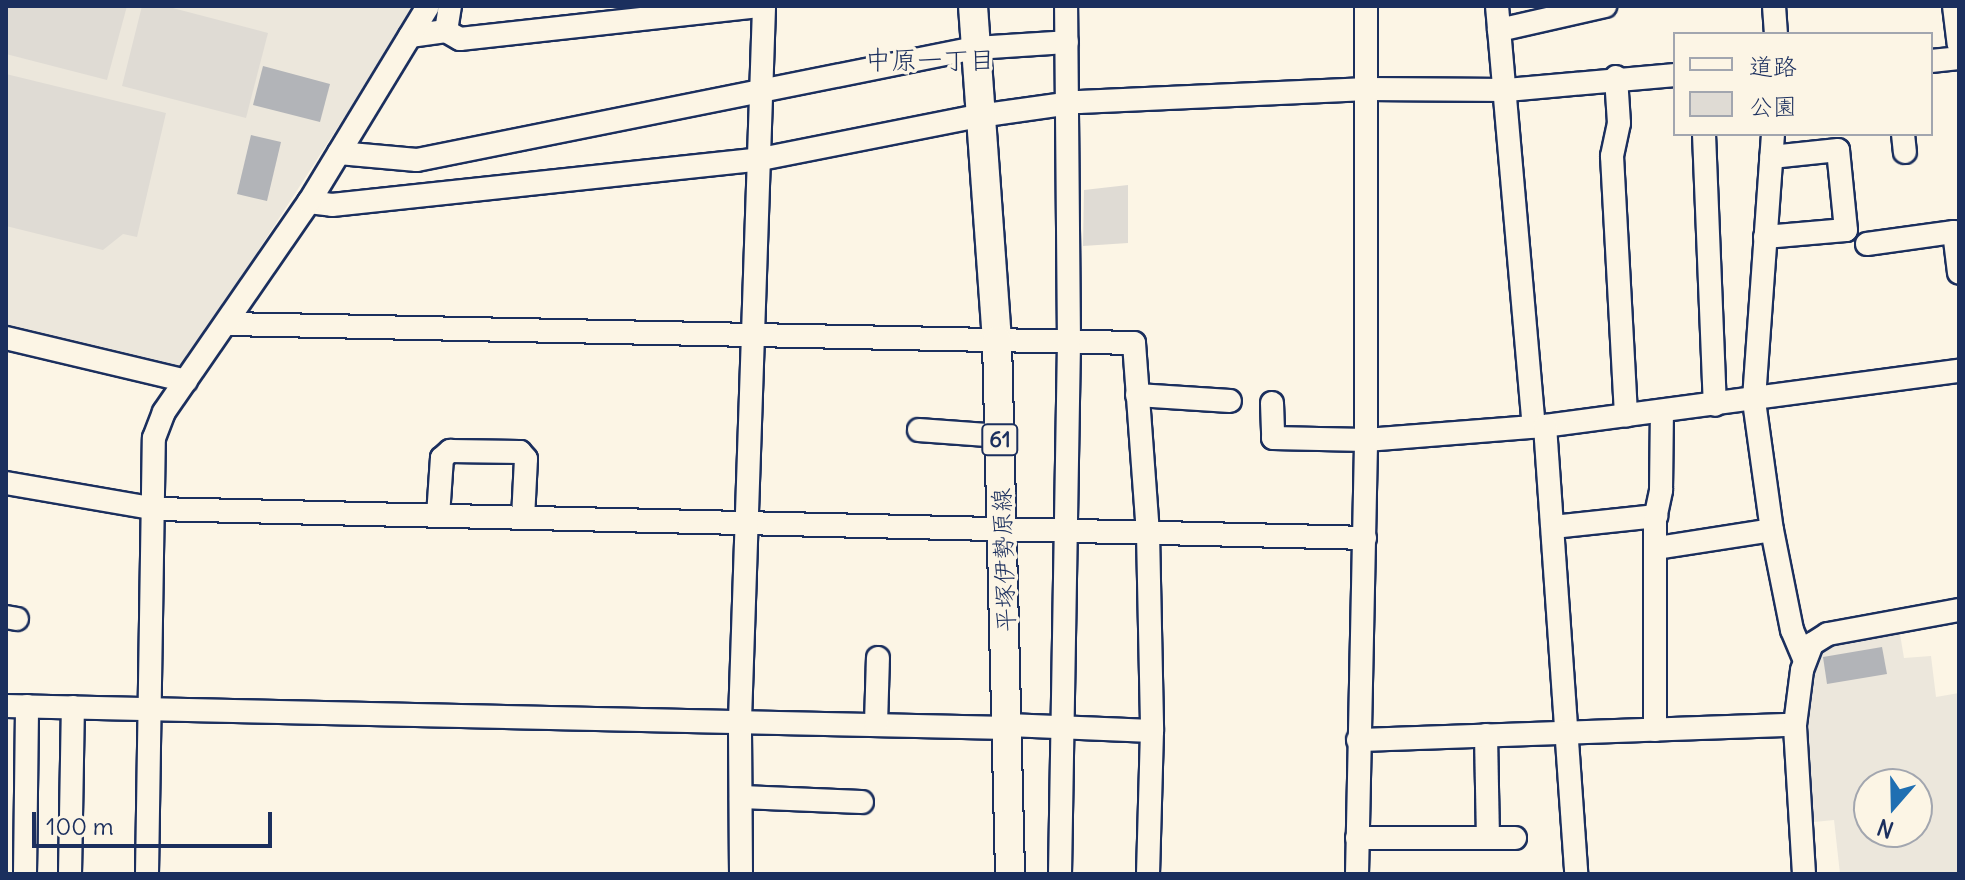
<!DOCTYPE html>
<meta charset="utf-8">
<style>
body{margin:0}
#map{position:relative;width:1965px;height:880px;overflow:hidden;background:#fcf5e5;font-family:Delius,"Klee One",sans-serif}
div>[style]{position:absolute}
.built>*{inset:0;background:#ece7dc}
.green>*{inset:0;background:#dfdbd4}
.water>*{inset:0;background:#b2b4b8}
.roads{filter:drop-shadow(2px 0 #1b2f5e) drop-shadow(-2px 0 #1b2f5e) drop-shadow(0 2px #1b2f5e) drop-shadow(0 -2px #1b2f5e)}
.minor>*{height:22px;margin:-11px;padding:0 11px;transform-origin:11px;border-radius:11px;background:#fcf5e5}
.major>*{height:28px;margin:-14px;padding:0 14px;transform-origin:14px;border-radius:14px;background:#fcf5e5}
span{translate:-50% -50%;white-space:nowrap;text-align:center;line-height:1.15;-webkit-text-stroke:7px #fcf5e5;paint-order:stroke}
.shield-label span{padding:2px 6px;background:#fcf5e5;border:2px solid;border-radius:6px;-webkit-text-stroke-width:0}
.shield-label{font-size:22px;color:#1b2f5e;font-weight:700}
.street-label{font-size:24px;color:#1b2f5e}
.neighbourhood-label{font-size:26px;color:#1b2f5e}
.frame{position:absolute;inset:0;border:8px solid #1b2f5e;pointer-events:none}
.legend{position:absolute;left:1673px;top:32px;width:260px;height:104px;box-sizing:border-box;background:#fcf5e5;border:2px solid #a2a6af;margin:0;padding:10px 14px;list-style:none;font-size:24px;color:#1b2f5e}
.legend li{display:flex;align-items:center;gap:16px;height:40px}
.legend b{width:40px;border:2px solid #a2a6af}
.north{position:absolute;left:1853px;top:768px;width:80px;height:80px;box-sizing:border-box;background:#fcf5e5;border:2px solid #a2a6af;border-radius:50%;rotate:200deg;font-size:22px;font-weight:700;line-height:32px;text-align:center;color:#1b2f5e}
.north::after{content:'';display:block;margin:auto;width:28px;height:36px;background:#1f6fb2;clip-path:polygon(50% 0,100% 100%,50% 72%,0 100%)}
.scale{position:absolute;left:32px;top:812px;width:240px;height:36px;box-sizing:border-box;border:4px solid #1b2f5e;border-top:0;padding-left:10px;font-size:24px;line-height:28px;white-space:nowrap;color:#1b2f5e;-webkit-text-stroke:6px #fcf5e5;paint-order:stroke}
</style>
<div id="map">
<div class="built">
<i style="clip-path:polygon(6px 6px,416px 6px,187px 361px,174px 367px,6px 324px)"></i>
<i style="clip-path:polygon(evenodd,1899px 628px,1904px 658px,1931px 656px,1936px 697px,1959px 693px,1959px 874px,1840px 874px,1834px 820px,1804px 823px,1804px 705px,1819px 646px,1899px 628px,1869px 784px,1917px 784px,1917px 832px,1869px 832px,1869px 784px)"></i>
</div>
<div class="green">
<i style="clip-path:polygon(6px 6px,127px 6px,107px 80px,6px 54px)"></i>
<i style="clip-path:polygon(142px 6px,165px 6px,268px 33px,246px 118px,122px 86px)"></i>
<i style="clip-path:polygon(6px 74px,166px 113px,137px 237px,123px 234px,103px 250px,6px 226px)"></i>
<i style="clip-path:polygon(1128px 185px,1128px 243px,1083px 246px,1084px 190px)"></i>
</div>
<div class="water">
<i style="clip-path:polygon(263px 66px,330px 84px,320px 122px,253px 105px)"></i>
<i style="clip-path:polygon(251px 135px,281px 142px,267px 201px,237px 194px)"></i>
<i style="clip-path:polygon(1882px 647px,1887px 674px,1827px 684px,1823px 657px)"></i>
</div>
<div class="roads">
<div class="minor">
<i style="left:1497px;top:6px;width:422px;rotate:85deg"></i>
<i style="left:1774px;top:6px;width:28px;rotate:86deg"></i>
<i style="left:1954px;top:6px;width:38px;rotate:83deg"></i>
<i style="left:1499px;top:30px;width:109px;rotate:-12.8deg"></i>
<i style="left:446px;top:31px;width:25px;rotate:-81deg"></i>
<i style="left:410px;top:36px;width:36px;rotate:-8deg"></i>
<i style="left:446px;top:31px;width:16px;rotate:30deg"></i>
<i style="left:460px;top:39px;width:303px;rotate:-6.3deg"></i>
<i style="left:1931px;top:61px;width:28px;rotate:-6deg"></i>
<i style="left:1616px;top:77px;width:46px;rotate:86.3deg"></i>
<i style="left:1619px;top:123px;width:34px;rotate:102deg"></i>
<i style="left:1612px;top:156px;width:260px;rotate:86.9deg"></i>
<i style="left:1704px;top:134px;width:271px;rotate:87.7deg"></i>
<i style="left:1773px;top:134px;width:268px;rotate:94.1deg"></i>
<i style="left:1754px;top:401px;width:130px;rotate:82.1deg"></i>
<i style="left:1772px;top:530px;width:102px;rotate:78.7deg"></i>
<i style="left:1792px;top:630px;width:30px;rotate:67deg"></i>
<i style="left:1903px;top:134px;width:18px;rotate:84deg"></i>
<i style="left:339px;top:153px;width:78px;rotate:5.1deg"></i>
<i style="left:417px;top:160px;width:569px;rotate:-11.35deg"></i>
<i style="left:975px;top:48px;width:92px;rotate:-3.7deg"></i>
<i style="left:309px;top:202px;width:23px;rotate:7deg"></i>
<i style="left:332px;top:205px;width:426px;rotate:-6.1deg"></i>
<i style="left:756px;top:160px;width:227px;rotate:-11.2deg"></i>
<i style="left:979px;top:116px;width:101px;rotate:-8deg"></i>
<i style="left:1079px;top:102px;width:289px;rotate:-2.6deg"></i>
<i style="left:1368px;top:89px;width:139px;rotate:0.4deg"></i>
<i style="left:1507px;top:90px;width:169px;rotate:-5.1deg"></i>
<i style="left:1765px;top:237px;width:81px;rotate:-4.9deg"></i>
<i style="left:1846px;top:230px;width:80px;rotate:-95.7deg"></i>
<i style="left:1838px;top:150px;width:67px;rotate:174deg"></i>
<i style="left:1867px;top:244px;width:88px;rotate:-7.9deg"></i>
<i style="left:1954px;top:232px;width:41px;rotate:83deg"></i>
<i style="left:228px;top:324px;width:906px;rotate:1.2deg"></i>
<i style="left:1134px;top:343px;width:191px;rotate:85.8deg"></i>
<i style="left:1148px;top:533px;width:198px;rotate:88.8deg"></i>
<i style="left:1152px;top:731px;width:143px;rotate:91.6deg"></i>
<i style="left:6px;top:338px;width:185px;rotate:13.4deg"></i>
<i style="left:1137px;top:395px;width:93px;rotate:3.7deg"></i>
<i style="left:1272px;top:403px;width:35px;rotate:88deg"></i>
<i style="left:1273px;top:438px;width:93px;rotate:1.2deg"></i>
<i style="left:1366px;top:440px;width:180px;rotate:-4.5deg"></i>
<i style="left:1545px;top:426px;width:418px;rotate:-7.6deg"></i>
<i style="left:1545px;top:426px;width:449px;rotate:86deg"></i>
<i style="left:919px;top:430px;width:81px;rotate:4.2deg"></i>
<i style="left:6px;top:483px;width:152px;rotate:9.8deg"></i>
<i style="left:156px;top:509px;width:1209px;rotate:1.37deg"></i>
<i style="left:438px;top:516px;width:58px;rotate:-86.1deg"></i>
<i style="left:442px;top:458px;width:11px;rotate:-41deg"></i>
<i style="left:450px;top:451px;width:70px;rotate:0.8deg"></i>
<i style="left:520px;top:452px;width:9px;rotate:49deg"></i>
<i style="left:526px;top:459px;width:59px;rotate:92.9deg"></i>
<i style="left:1553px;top:527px;width:104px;rotate:-6.1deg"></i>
<i style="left:1657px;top:548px;width:116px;rotate:-8.9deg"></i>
<i style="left:6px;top:617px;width:11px;rotate:10deg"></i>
<i style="left:6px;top:706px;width:1002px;rotate:1.26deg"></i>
<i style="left:876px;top:724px;width:66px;rotate:-88.3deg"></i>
<i style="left:1008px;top:725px;width:144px;rotate:2.4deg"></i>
<i style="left:1655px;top:730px;width:211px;rotate:-90deg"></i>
<i style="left:1655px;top:519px;width:30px;rotate:-78deg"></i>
<i style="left:1661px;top:490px;width:78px;rotate:-89.3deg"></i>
<i style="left:1486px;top:735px;width:102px;rotate:88.9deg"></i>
<i style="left:1358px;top:740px;width:437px;rotate:-2deg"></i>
<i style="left:741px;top:797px;width:121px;rotate:2.4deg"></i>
<i style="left:1357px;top:838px;width:158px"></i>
<i style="left:25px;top:874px;width:168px;rotate:-89.3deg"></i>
<i style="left:70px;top:874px;width:167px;rotate:-89deg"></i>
<i style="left:147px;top:874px;width:436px;rotate:-89.1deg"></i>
<i style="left:154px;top:438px;width:28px;rotate:-69deg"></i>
<i style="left:164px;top:412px;width:255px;rotate:-55.4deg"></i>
<i style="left:309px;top:202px;width:229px;rotate:-58.7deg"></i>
<i style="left:741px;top:874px;width:154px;rotate:-90.4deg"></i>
<i style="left:740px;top:720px;width:714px;rotate:-88.07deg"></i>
<i style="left:1060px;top:874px;width:532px;rotate:-89.03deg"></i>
<i style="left:1069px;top:342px;width:336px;rotate:-90.5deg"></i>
<i style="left:1357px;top:874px;width:434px;rotate:-88.8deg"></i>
<i style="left:1366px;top:440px;width:434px;rotate:-90deg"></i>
<i style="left:1804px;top:874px;width:149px;rotate:-93.5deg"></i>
<i style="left:1795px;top:725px;width:55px;rotate:-82.7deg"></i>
<i style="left:1802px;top:670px;width:28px;rotate:-69deg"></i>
<i style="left:1812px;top:644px;width:19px;rotate:-32deg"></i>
<i style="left:1828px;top:634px;width:133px;rotate:-10.4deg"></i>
</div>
<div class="major">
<i style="left:973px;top:6px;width:336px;rotate:85.9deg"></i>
<i style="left:997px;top:341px;width:533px;rotate:88.6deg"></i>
</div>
</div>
<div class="shield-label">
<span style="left:1000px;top:440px">61</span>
</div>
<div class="street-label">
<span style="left:1004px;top:560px;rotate:-92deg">平塚伊勢原線</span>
</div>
<div class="neighbourhood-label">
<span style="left:930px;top:60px">中原一丁目</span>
</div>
<div class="frame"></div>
<ul class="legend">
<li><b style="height:10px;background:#fcf5e5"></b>道路</li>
<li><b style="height:22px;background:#dfdbd4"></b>公園</li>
</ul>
<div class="north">N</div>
<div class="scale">100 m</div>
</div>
